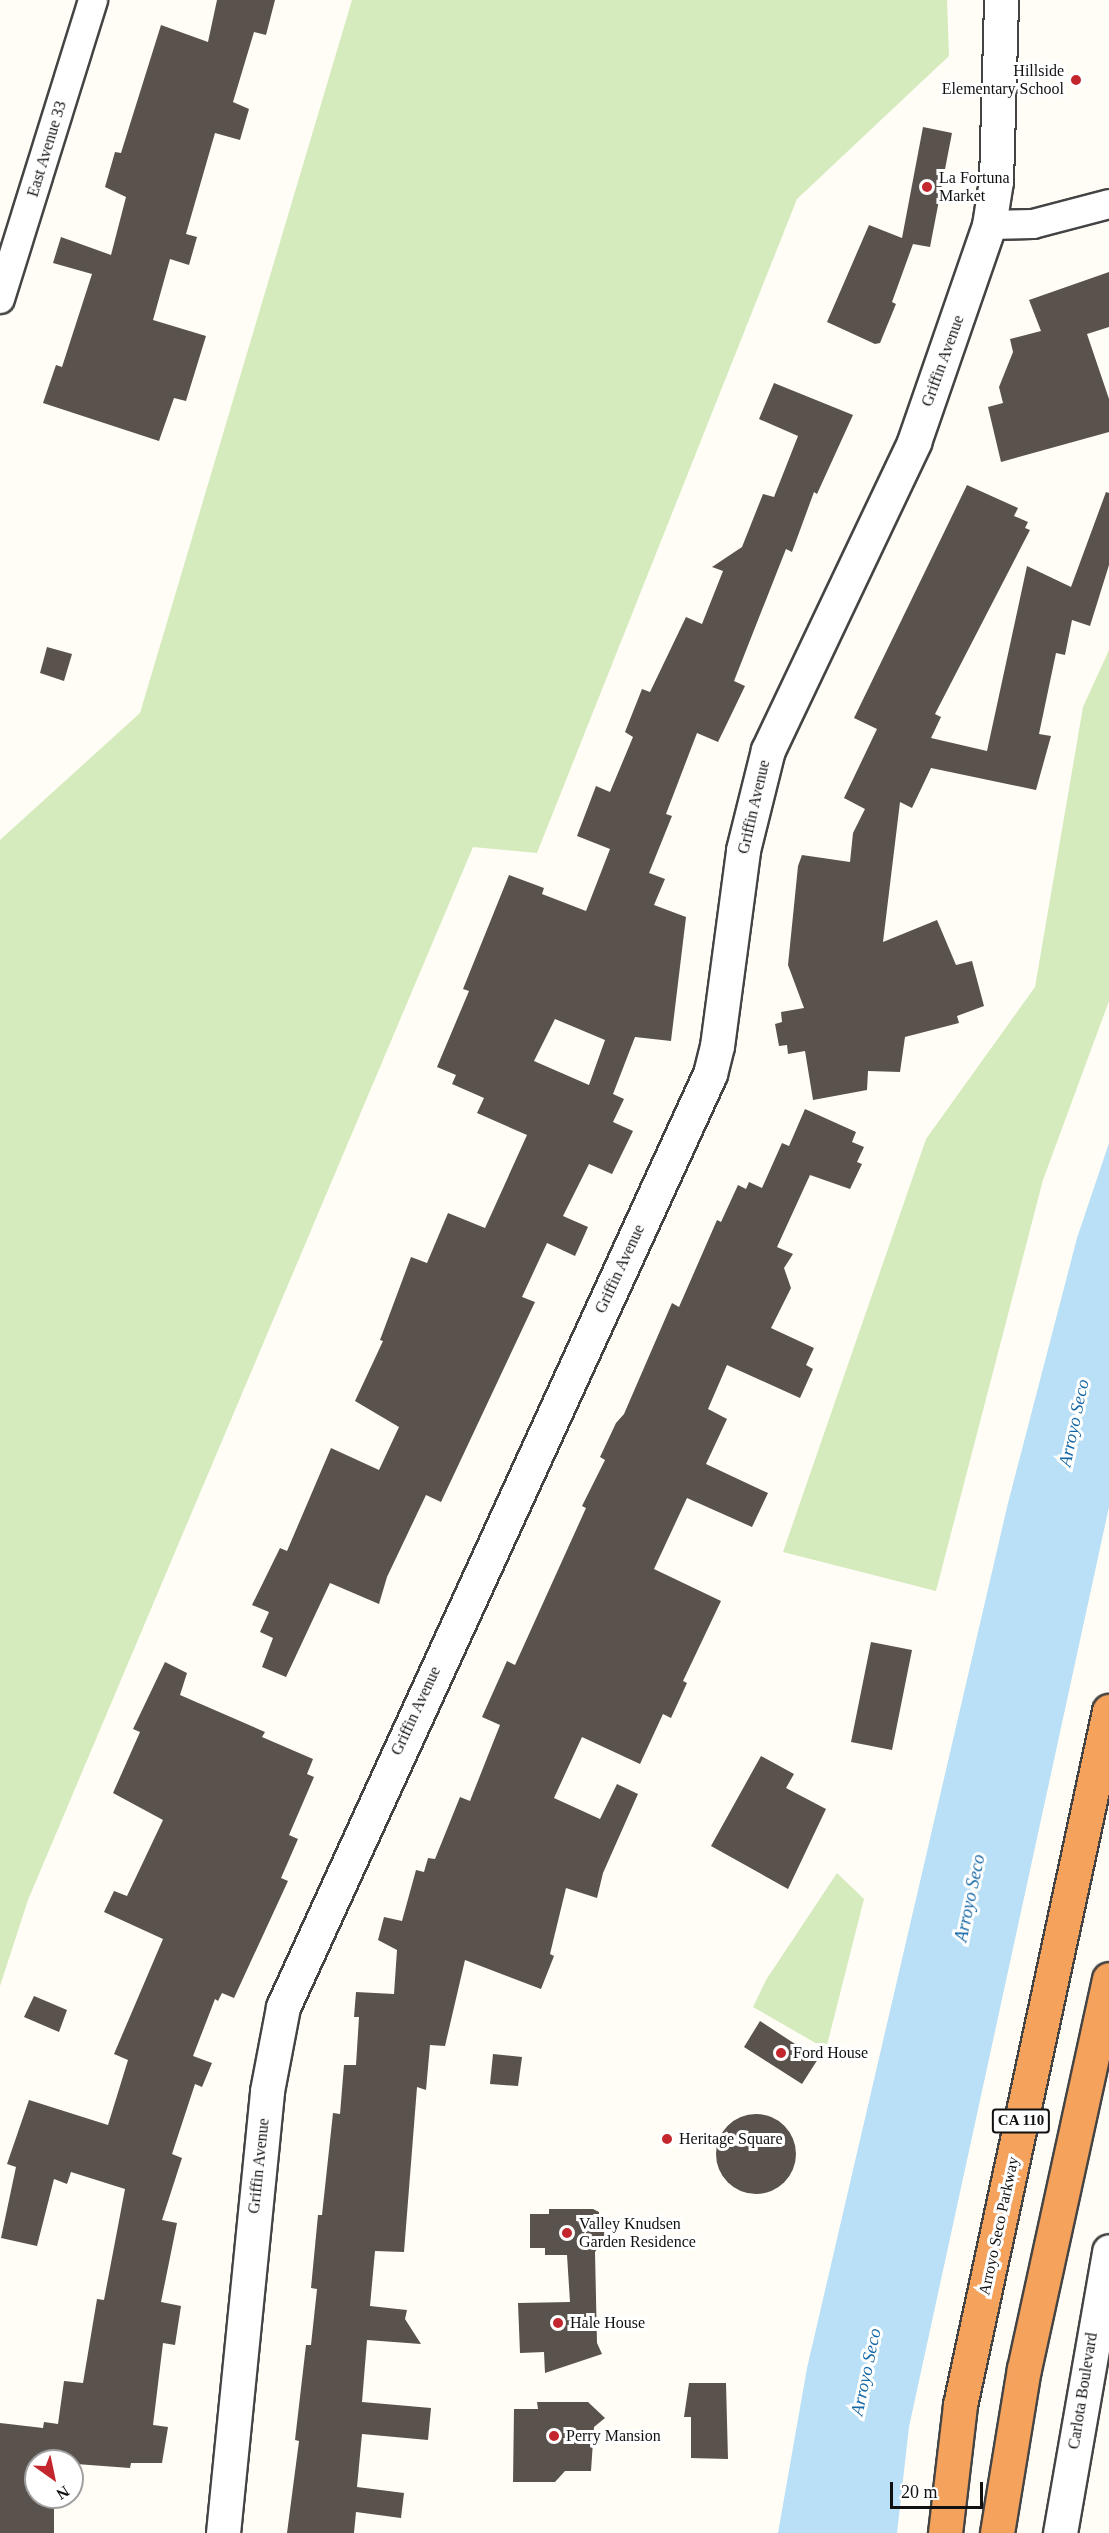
<!DOCTYPE html>
<style>
body{margin:0}
#map{position:relative;width:1109px;height:2533px;overflow:hidden;background:#fffdf5;font-family:Georgia,serif}
div>[style]{position:absolute}
.green>*{inset:0;background:#d5ebbd}
.water>*{inset:0;background:#b9e0f7}
.building>*{inset:0;background:#5a524d}
.round{border-radius:50%}
.roads{filter:drop-shadow(2px 0 #444) drop-shadow(-2px 0 #444) drop-shadow(0 2px #444) drop-shadow(0 -2px #444)}
.minor>*{height:28px;margin:-14px;padding:0 14px;transform-origin:14px;border-radius:14px;background:#fff}
.tertiary>*{height:33px;margin:-16.5px;padding:0 16.5px;transform-origin:16.5px;border-radius:16.5px;background:#fff}
.motorway>*{height:33px;margin:-16.5px;padding:0 16.5px;transform-origin:16.5px;border-radius:16.5px;background:#f5a25d}
.dots>*{width:16px;height:16px;translate:-50% -50%;box-sizing:border-box;border:3px solid #fff;border-radius:50%}
span{translate:-50% -50%;white-space:nowrap;text-align:center;line-height:1.15;-webkit-text-stroke:6px #fff;paint-order:stroke}
.shield-label span{padding:2px 4px;background:#fff;border:2px solid;border-radius:4px;-webkit-text-stroke-width:0}
.shield-label{font-size:15px;color:#111;font-weight:700}
.poi-label{font-size:16px;color:#111}
.right{translate:-100% -50%;text-align:right}
.left{translate:0 -50%;text-align:left}
.street-label{font-size:16px;color:#111}
.water-label{font-size:18px;color:#1768a6;font-style:italic}
.north{position:absolute;left:24px;top:2449px;width:60px;height:60px;box-sizing:border-box;background:#fff;border:2px solid #a0a0a0;border-radius:50%;rotate:147deg;font-size:16px;font-weight:700;line-height:24px;text-align:center;color:#111}
.north::after{content:'';display:block;margin:auto;width:21px;height:27px;background:#c4262e;clip-path:polygon(50% 0,100% 100%,50% 72%,0 100%)}
.scale{position:absolute;left:890px;top:2482px;width:93px;height:27px;box-sizing:border-box;border:3px solid #111;border-top:0;padding-left:8px;font-size:18px;line-height:21px;white-space:nowrap;color:#111;-webkit-text-stroke:4px #fff;paint-order:stroke}
</style>
<div id="map">
<div class="green">
<i style="clip-path:polygon(352px 0,947px 0,949px 56px,797px 199px,537px 853px,473px 847px,28px 1900px,0 1986px,0 840px,140px 713px)"></i>
<i style="clip-path:polygon(1109px 650px,1109px 1001px,1043px 1180px,936px 1591px,783px 1552px,926px 1139px,1035px 987px,1083px 707px)"></i>
<i style="clip-path:polygon(837px 1873px,864px 1899px,826px 2049px,753px 2007px,766px 1980px)"></i>
</div>
<div class="water">
<i style="clip-path:polygon(1109px 1143px,1109px 1507px,909px 2427px,897px 2533px,778px 2533px,807px 2368px,1008px 1503px,1077px 1238px)"></i>
</div>
<div class="building">
<i style="clip-path:polygon(217px 0,275px 0,266px 35px,254px 32px,233px 102px,249px 109px,240px 140px,215px 133px,186px 234px,197px 237px,189px 265px,170px 259px,153px 320px,206px 336px,186px 401px,174px 398px,159px 441px,43px 403px,56px 365px,62px 367px,92px 274px,53px 263px,61px 237px,111px 255px,126px 197px,105px 187px,115px 152px,121px 153px,161px 25px,208px 42px)"></i>
<i style="clip-path:polygon(923px 127px,952px 133px,930px 247px,913px 244px,892px 302px,896px 304px,880px 343px,875px 344px,827px 322px,869px 225px,902px 238px)"></i>
<i style="clip-path:polygon(1109px 272px,1109px 327px,1087px 334px,1109px 399px,1109px 432px,1001px 462px,988px 407px,1003px 403px,999px 387px,1013px 352px,1010px 339px,1041px 331px,1029px 300px)"></i>
<i style="clip-path:polygon(evenodd,774px 383px,853px 415px,817px 494px,814px 492px,792px 552px,786px 549px,734px 681px,745px 686px,733px 711px,718px 742px,697px 733px,666px 814px,672px 816px,649px 873px,665px 879px,654px 905px,686px 917px,671px 1041px,635px 1037px,613px 1094px,624px 1099px,613px 1122px,633px 1131px,612px 1174px,589px 1164px,563px 1216px,588px 1227px,575px 1256px,547px 1243px,522px 1297px,535px 1302px,441px 1502px,426px 1495px,387px 1577px,379px 1604px,330px 1583px,286px 1677px,262px 1667px,273px 1638px,260px 1632px,269px 1612px,252px 1605px,280px 1548px,287px 1551px,331px 1448px,379px 1470px,399px 1427px,355px 1401px,383px 1341px,380px 1340px,411px 1257px,427px 1263px,448px 1213px,485px 1228px,527px 1135px,477px 1113px,484px 1098px,452px 1084px,456px 1075px,437px 1067px,469px 991px,463px 989px,509px 875px,544px 888px,542px 894px,586px 911px,610px 849px,577px 836px,596px 786px,610px 792px,633px 737px,625px 732px,642px 689px,650px 692px,686px 617px,702px 624px,723px 571px,712px 567px,742px 547px,763px 494px,774px 497px,798px 436px,759px 419px,774px 383px,555px 1019px,605px 1040px,589px 1085px,534px 1061px,555px 1019px)"></i>
<i style="clip-path:polygon(967px 485px,1018px 508px,1014px 516px,1028px 522px,1025px 528px,1030px 530px,935px 714px,941px 717px,931px 738px,987px 751px,1027px 566px,1071px 587px,1106px 492px,1109px 493px,1109px 565px,1090px 626px,1072px 620px,1065px 655px,1056px 653px,1039px 734px,1051px 736px,1036px 790px,931px 768px,912px 808px,900px 802px,883px 942px,937px 920px,956px 965px,972px 961px,984px 1006px,957px 1016px,959px 1023px,905px 1037px,900px 1072px,868px 1071px,867px 1090px,813px 1100px,805px 1051px,788px 1054px,787px 1045px,779px 1046px,775px 1024px,782px 1022px,781px 1012px,804px 1008px,788px 965px,798px 866px,802px 855px,850px 862px,853px 833px,865px 809px,844px 798px,877px 729px,854px 718px)"></i>
<i style="clip-path:polygon(47px 647px,72px 654px,64px 681px,40px 673px)"></i>
<i style="clip-path:polygon(805px 1109px,856px 1132px,852px 1142px,864px 1147px,857px 1162px,862px 1164px,850px 1189px,810px 1175px,777px 1247px,793px 1254px,784px 1268px,791px 1288px,771px 1328px,814px 1348px,806px 1365px,813px 1369px,800px 1398px,727px 1365px,708px 1409px,727px 1419px,706px 1464px,768px 1493px,752px 1527px,687px 1498px,654px 1569px,721px 1601px,683px 1681px,687px 1683px,671px 1718px,663px 1714px,640px 1764px,582px 1737px,554px 1798px,600px 1819px,617px 1784px,638px 1794px,603px 1873px,597px 1898px,566px 1888px,550px 1954px,554px 1956px,541px 1989px,465px 1960px,445px 2046px,430px 2045px,426px 2090px,417px 2087px,404px 2252px,375px 2251px,370px 2306px,407px 2310px,405px 2319px,421px 2344px,367px 2340px,362px 2402px,431px 2408px,428px 2440px,362px 2434px,357px 2487px,404px 2493px,401px 2518px,356px 2512px,354px 2533px,287px 2533px,299px 2441px,295px 2440px,306px 2345px,311px 2345px,317px 2289px,311px 2288px,318px 2215px,322px 2215px,333px 2113px,340px 2114px,344px 2065px,356px 2065px,359px 2017px,354px 2017px,356px 1992px,394px 1994px,397px 1950px,378px 1940px,384px 1917px,402px 1921px,416px 1870px,424px 1872px,428px 1858px,435px 1859px,460px 1797px,470px 1801px,500px 1725px,482px 1717px,507px 1661px,515px 1665px,586px 1508px,582px 1506px,605px 1460px,600px 1457px,616px 1423px,624px 1414px,672px 1303px,679px 1307px,717px 1220px,721px 1222px,738px 1185px,746px 1189px,749px 1182px,762px 1188px,782px 1143px,789px 1146px)"></i>
<i style="clip-path:polygon(871px 1642px,912px 1650px,892px 1750px,851px 1742px)"></i>
<i style="clip-path:polygon(165px 1662px,187px 1673px,180px 1695px,265px 1732px,262px 1737px,313px 1759px,307px 1774px,314px 1777px,289px 1835px,298px 1839px,281px 1878px,288px 1881px,234px 1998px,222px 1993px,218px 2001px,215px 1999px,193px 2056px,212px 2063px,202px 2087px,195px 2084px,172px 2154px,182px 2158px,162px 2220px,177px 2223px,161px 2302px,181px 2306px,175px 2345px,163px 2343px,153px 2425px,168px 2427px,162px 2463px,131px 2463px,130px 2468px,36px 2461px,36px 2497px,54px 2497px,54px 2533px,0 2533px,0 2423px,43px 2428px,44px 2422px,58px 2424px,64px 2381px,83px 2383px,97px 2299px,104px 2300px,125px 2189px,71px 2172px,67px 2184px,54px 2179px,37px 2246px,1px 2238px,16px 2167px,7px 2164px,29px 2100px,108px 2125px,128px 2060px,114px 2054px,163px 1939px,104px 1912px,114px 1891px,127px 1896px,163px 1820px,113px 1793px,140px 1732px,133px 1729px)"></i>
<i style="clip-path:polygon(761px 1756px,794px 1774px,786px 1788px,826px 1809px,788px 1889px,711px 1846px)"></i>
<i style="clip-path:polygon(34px 1996px,67px 2010px,59px 2032px,24px 2017px)"></i>
<i style="clip-path:polygon(760px 2021px,818px 2059px,802px 2084px,744px 2047px)"></i>
<i style="clip-path:polygon(493px 2054px,522px 2057px,518px 2086px,490px 2084px)"></i>
<i class="round" style="left:716px;top:2114px;width:80px;height:80px"></i>
<i style="clip-path:polygon(549px 2209px,593px 2209px,599px 2212px,599px 2220px,605px 2226px,604px 2240px,595px 2252px,597px 2343px,602px 2354px,545px 2373px,544px 2352px,520px 2353px,518px 2303px,570px 2302px,567px 2255px,545px 2255px,545px 2248px,530px 2248px,530px 2214px,549px 2214px)"></i>
<i style="clip-path:polygon(689px 2383px,726px 2383px,728px 2459px,691px 2458px,691px 2417px,684px 2417px)"></i>
<i style="clip-path:polygon(537px 2402px,588px 2402px,605px 2418px,594px 2427px,591px 2471px,565px 2471px,555px 2482px,513px 2482px,514px 2409px,538px 2409px)"></i>
</div>
<div class="roads">
<div class="minor">
<i style="left:989px;top:225px;width:44px;rotate:-1.3deg"></i>
<i style="left:1033px;top:224px;width:79px;rotate:-14.7deg"></i>
<i style="left:0;top:299px;width:313px;rotate:-72.7deg"></i>
</div>
<div class="tertiary">
<i style="left:223px;top:2533px;width:444px;rotate:-84.3deg"></i>
<i style="left:267px;top:2091px;width:86px;rotate:-79.2deg"></i>
<i style="left:283px;top:2007px;width:1026px;rotate:-65.41deg"></i>
<i style="left:710px;top:1074px;width:29px;rotate:-76deg"></i>
<i style="left:717px;top:1046px;width:198px;rotate:-82.4deg"></i>
<i style="left:743px;top:850px;width:103px;rotate:-76deg"></i>
<i style="left:768px;top:750px;width:341px;rotate:-64.6deg"></i>
<i style="left:914px;top:442px;width:230px;rotate:-70.9deg"></i>
<i style="left:989px;top:225px;width:45px;rotate:-81deg"></i>
<i style="left:996px;top:181px;width:181px;rotate:-88.4deg"></i>
<i style="left:1060px;top:2533px;width:286px;rotate:-80.1deg"></i>
</div>
<div class="motorway">
<i style="left:945px;top:2533px;width:129px;rotate:-83.3deg"></i>
<i style="left:960px;top:2405px;width:710px;rotate:-77.88deg"></i>
<i style="left:997px;top:2533px;width:166px;rotate:-80.7deg"></i>
<i style="left:1024px;top:2369px;width:399px;rotate:-77.7deg"></i>
</div>
</div>
<div class="dots">
<i style="left:1076px;top:80px;background:#c4262e"></i>
<i style="left:927px;top:187px;background:#c4262e"></i>
<i style="left:781px;top:2053px;background:#c4262e"></i>
<i style="left:667px;top:2139px;background:#c4262e"></i>
<i style="left:567px;top:2233px;background:#c4262e"></i>
<i style="left:558px;top:2323px;background:#c4262e"></i>
<i style="left:554px;top:2436px;background:#c4262e"></i>
</div>
<div class="shield-label">
<span style="left:1021px;top:2121px">CA 110</span>
</div>
<div class="poi-label">
<span class="right" style="left:1064px;top:80px">Hillside<br>Elementary School</span>
<span class="left" style="left:939px;top:187px">La Fortuna<br>Market</span>
<span class="left" style="left:793px;top:2053px">Ford House</span>
<span class="left" style="left:679px;top:2139px">Heritage Square</span>
<span class="left" style="left:579px;top:2233px">Valley Knudsen<br>Garden Residence</span>
<span class="left" style="left:570px;top:2323px">Hale House</span>
<span class="left" style="left:566px;top:2436px">Perry Mansion</span>
</div>
<div class="street-label">
<span style="left:47px;top:149px;rotate:-73deg">East Avenue 33</span>
<span style="left:943px;top:361px;rotate:-70deg">Griffin Avenue</span>
<span style="left:754px;top:807px;rotate:-77deg">Griffin Avenue</span>
<span style="left:620px;top:1269px;rotate:-65deg">Griffin Avenue</span>
<span style="left:416px;top:1711px;rotate:-65deg">Griffin Avenue</span>
<span style="left:259px;top:2166px;rotate:-84deg">Griffin Avenue</span>
<span style="left:999px;top:2226px;rotate:-78deg">Arroyo Seco Parkway</span>
<span style="left:1083px;top:2391px;rotate:-81deg">Carlota Boulevard</span>
</div>
<div class="water-label">
<span style="left:1074px;top:1423px;rotate:-78deg">Arroyo Seco</span>
<span style="left:970px;top:1898px;rotate:-78deg">Arroyo Seco</span>
<span style="left:866px;top:2372px;rotate:-78deg">Arroyo Seco</span>
</div>
<div class="north">N</div>
<div class="scale">20 m</div>
</div>
